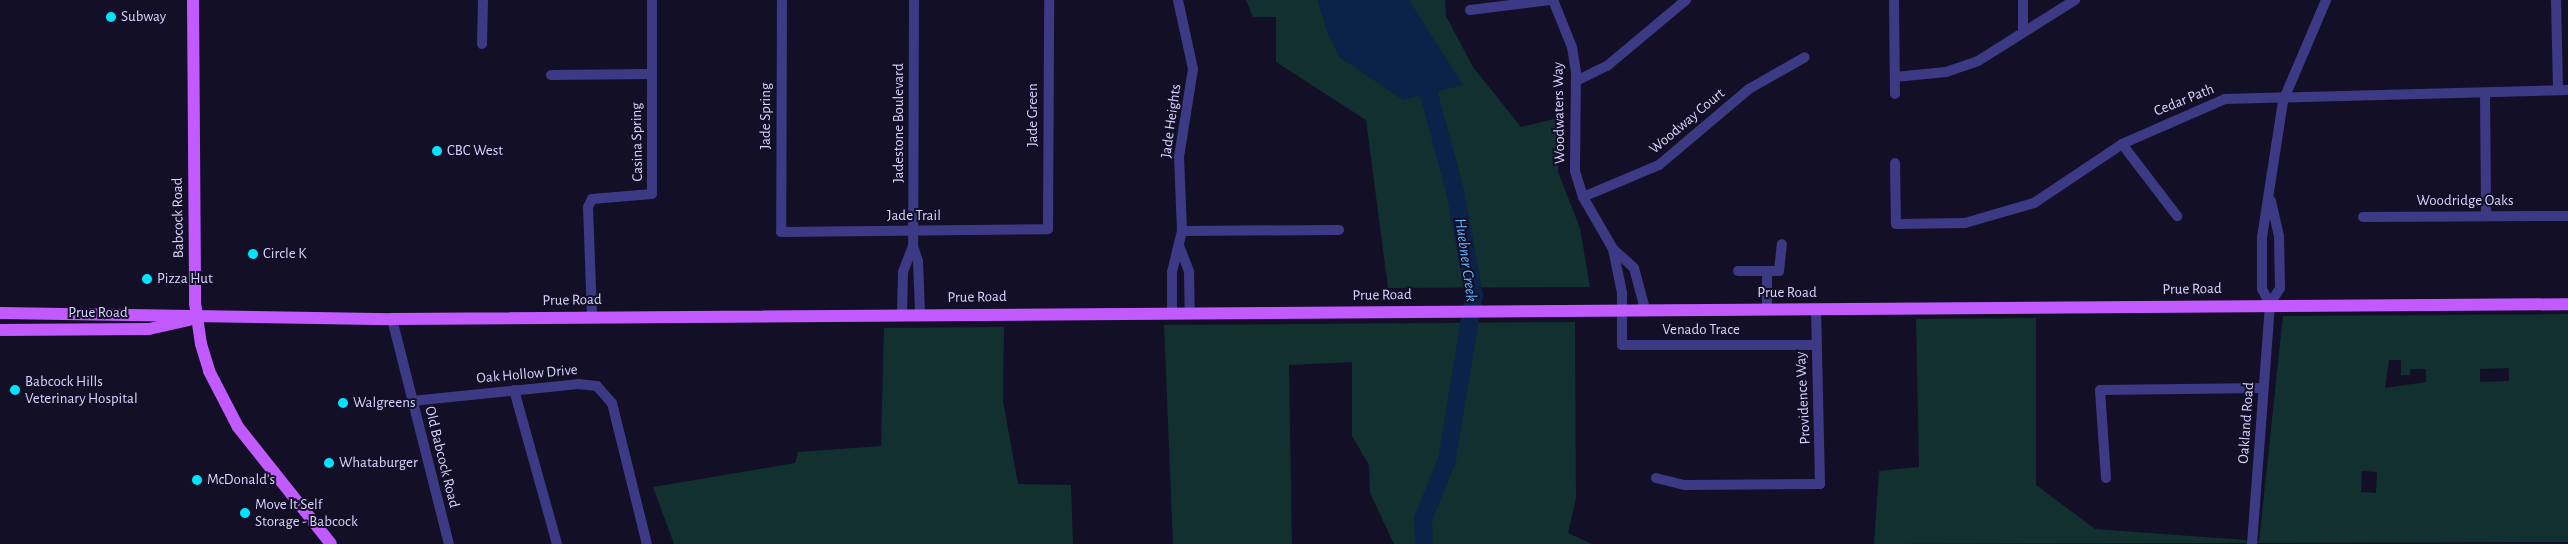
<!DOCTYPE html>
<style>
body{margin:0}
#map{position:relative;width:2568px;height:544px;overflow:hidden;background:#130f26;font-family:"Alegreya Sans",sans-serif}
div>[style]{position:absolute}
.green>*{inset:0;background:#12302f}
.water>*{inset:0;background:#0c2248}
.river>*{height:18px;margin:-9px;padding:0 9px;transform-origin:9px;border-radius:9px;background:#0c2248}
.minor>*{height:10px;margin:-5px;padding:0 5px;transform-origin:5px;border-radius:5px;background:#3d3a85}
.major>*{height:12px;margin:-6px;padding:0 6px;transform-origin:6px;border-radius:6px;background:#c25bff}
.dots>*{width:14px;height:14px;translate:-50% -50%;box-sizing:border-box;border:2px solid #130f26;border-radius:50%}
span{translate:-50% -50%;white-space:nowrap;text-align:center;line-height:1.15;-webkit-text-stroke:4px #130f26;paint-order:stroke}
.poi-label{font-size:15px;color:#d9d4ff}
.left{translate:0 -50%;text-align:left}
.street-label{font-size:15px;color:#d9d4ff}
.water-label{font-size:16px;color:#62b6ff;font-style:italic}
</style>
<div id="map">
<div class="green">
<i style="clip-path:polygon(1246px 0,1318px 0,1328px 34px,1340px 57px,1404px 100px,1426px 30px,1409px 0,1445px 0,1446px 16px,1473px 67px,1521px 127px,1558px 118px,1558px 172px,1580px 228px,1590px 287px,1388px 288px,1366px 120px,1276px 62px,1276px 17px,1253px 17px)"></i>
<i style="clip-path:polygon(evenodd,2568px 314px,2568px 542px,1874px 544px,1879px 471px,1919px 467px,1916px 319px,2036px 318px,2036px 485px,2095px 529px,2259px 541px,2283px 316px,2568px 314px,2389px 360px,2401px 360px,2401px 375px,2410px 375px,2410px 369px,2426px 369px,2426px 382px,2385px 388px,2389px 360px,2568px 314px,2509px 368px,2509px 381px,2480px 382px,2480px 369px,2509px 368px,2568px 314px,2362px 471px,2377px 472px,2376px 493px,2361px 492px,2362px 471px)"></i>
<i style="clip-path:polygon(1575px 322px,1576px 498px,1568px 533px,1592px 544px,1394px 544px,1370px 493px,1369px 465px,1352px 436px,1352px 362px,1289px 365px,1292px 544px,1173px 544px,1164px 325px)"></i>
<i style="clip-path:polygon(1004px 327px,1003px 401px,1018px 484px,1071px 485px,1073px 544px,674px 544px,653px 487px,795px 463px,798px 452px,881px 446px,884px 328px)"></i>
</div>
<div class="water">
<i style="clip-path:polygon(1318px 0,1409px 0,1463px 85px,1403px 100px,1340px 57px,1328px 34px)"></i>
</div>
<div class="river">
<i style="left:1414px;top:76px;width:23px;rotate:50deg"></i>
<i style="left:1429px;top:94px;width:105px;rotate:75deg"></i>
<i style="left:1456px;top:195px;width:102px;rotate:79.8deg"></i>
<i style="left:1474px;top:295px;width:167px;rotate:99.3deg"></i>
<i style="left:1447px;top:460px;width:64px;rotate:112.1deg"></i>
<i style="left:1423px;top:519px;width:25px;rotate:88deg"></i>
</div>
<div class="minor">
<i style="left:782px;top:0;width:232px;rotate:90.2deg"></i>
<i style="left:781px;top:232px;width:267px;rotate:-0.6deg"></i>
<i style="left:1048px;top:229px;width:229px;rotate:-89.7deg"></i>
<i style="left:914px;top:0;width:246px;rotate:90.2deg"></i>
<i style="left:913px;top:246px;width:16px;rotate:72deg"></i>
<i style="left:918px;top:261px;width:53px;rotate:87.8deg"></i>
<i style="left:1553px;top:0;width:51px;rotate:68deg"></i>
<i style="left:1572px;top:47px;width:25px;rotate:81deg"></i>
<i style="left:1576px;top:72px;width:99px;rotate:90.6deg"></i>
<i style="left:1575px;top:171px;width:27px;rotate:73deg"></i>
<i style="left:1583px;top:197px;width:60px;rotate:60deg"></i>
<i style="left:1613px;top:249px;width:45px;rotate:78.4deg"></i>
<i style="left:1622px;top:293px;width:52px;rotate:90deg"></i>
<i style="left:1622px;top:345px;width:194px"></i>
<i style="left:1894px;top:0;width:94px;rotate:89.4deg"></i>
<i style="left:2556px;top:0;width:90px;rotate:88.7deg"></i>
<i style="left:1470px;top:10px;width:81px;rotate:-7.1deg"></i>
<i style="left:2023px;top:31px;width:31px;rotate:-90deg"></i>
<i style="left:482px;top:44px;width:44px;rotate:-88.7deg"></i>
<i style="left:551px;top:75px;width:100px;rotate:-0.6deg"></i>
<i style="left:1895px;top:77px;width:51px;rotate:-5.6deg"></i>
<i style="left:1946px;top:72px;width:34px;rotate:-19deg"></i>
<i style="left:1978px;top:61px;width:115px;rotate:-32.2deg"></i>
<i style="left:1576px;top:81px;width:34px;rotate:-26deg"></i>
<i style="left:1607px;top:66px;width:103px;rotate:-39.9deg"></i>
<i style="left:2485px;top:94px;width:122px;rotate:89.5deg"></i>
<i style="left:2122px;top:144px;width:91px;rotate:52.6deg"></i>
<i style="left:1895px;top:163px;width:61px;rotate:89.1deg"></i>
<i style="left:1896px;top:224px;width:69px;rotate:-0.8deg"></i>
<i style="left:1965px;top:223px;width:72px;rotate:-16.2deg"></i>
<i style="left:2034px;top:203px;width:106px;rotate:-33.8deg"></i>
<i style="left:2122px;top:144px;width:112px;rotate:-23.6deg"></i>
<i style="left:2225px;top:99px;width:343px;rotate:-1.5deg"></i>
<i style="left:1583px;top:197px;width:82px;rotate:-22.8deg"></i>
<i style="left:1659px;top:165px;width:118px;rotate:-40.2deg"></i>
<i style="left:1749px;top:89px;width:64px;rotate:-29.7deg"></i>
<i style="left:2363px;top:217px;width:205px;rotate:-0.3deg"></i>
<i style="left:1182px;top:231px;width:157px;rotate:-0.4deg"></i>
<i style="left:1180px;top:248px;width:26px;rotate:69deg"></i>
<i style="left:1189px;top:272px;width:39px;rotate:89deg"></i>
<i style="left:1613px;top:249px;width:28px;rotate:42deg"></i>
<i style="left:1634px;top:268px;width:42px;rotate:75deg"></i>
<i style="left:1738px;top:271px;width:41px"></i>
<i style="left:1779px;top:271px;width:27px;rotate:-84deg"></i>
<i style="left:2270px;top:304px;width:17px;rotate:-118deg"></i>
<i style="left:2262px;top:289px;width:52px;rotate:-90deg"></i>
<i style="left:2262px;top:237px;width:138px;rotate:-81.2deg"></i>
<i style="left:2283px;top:101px;width:110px;rotate:-66.9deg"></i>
<i style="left:1767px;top:310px;width:39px;rotate:-90deg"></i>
<i style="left:1172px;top:311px;width:39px;rotate:-90deg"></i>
<i style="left:1172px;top:272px;width:42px;rotate:-76.3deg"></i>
<i style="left:1182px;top:231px;width:74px;rotate:-92.3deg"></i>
<i style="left:1179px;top:157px;width:89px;rotate:-81deg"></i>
<i style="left:1193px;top:69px;width:71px;rotate:-102.3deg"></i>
<i style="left:902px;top:314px;width:42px;rotate:-88.6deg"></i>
<i style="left:903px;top:272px;width:28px;rotate:-69deg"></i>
<i style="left:592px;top:316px;width:109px;rotate:-92.1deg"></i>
<i style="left:588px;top:207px;width:9px;rotate:-63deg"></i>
<i style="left:592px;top:199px;width:60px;rotate:-4.8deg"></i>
<i style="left:652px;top:194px;width:194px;rotate:-90deg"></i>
<i style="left:392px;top:319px;width:232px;rotate:75.8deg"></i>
<i style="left:514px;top:390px;width:160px;rotate:74.4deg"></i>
<i style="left:412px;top:401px;width:167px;rotate:-5.8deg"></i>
<i style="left:578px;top:384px;width:19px;rotate:6deg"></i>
<i style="left:597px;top:386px;width:23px;rotate:49deg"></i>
<i style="left:612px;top:403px;width:145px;rotate:76.1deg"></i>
<i style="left:1656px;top:478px;width:30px;rotate:14deg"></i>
<i style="left:1685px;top:485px;width:135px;rotate:-0.4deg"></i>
<i style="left:1820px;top:484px;width:175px;rotate:-91.3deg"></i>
<i style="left:2106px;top:478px;width:88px;rotate:-93.9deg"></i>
<i style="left:2100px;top:390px;width:163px;rotate:-0.7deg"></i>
<i style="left:2252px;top:544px;width:241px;rotate:-85.7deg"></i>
<i style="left:2270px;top:304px;width:19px;rotate:-58deg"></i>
<i style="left:2280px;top:288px;width:52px;rotate:-91.1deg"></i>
<i style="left:2279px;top:236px;width:36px;rotate:-103deg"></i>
</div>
<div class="major">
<i style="left:193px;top:0;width:303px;rotate:89.6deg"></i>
<i style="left:195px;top:303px;width:41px;rotate:81.7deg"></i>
<i style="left:201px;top:344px;width:28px;rotate:73deg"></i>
<i style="left:209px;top:371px;width:63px;rotate:62.6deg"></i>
<i style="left:238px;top:427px;width:149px;rotate:51.5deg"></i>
<i style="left:0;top:313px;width:392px;rotate:0.9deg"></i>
<i style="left:392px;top:319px;width:2176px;rotate:-0.39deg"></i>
<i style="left:0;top:330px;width:149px;rotate:-0.4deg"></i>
<i style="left:149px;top:329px;width:41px;rotate:-12.7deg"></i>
</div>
<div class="dots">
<i style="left:111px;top:17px;background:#00e5ff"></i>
<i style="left:437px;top:151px;background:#00e5ff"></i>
<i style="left:253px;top:254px;background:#00e5ff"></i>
<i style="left:147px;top:279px;background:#00e5ff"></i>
<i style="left:15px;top:390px;background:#00e5ff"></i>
<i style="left:343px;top:403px;background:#00e5ff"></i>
<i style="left:329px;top:463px;background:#00e5ff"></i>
<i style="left:197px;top:480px;background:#00e5ff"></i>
<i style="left:245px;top:513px;background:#00e5ff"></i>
</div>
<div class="poi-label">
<span class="left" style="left:121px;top:17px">Subway</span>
<span class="left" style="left:447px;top:151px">CBC West</span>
<span class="left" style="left:263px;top:254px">Circle K</span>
<span class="left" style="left:157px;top:279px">Pizza Hut</span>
<span class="left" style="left:25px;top:390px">Babcock Hills<br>Veterinary Hospital</span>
<span class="left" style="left:353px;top:403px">Walgreens</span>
<span class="left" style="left:339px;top:463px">Whataburger</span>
<span class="left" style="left:207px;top:480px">McDonald's</span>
<span class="left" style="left:255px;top:513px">Move It Self<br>Storage - Babcock</span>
</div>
<div class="street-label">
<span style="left:2184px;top:100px;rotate:-22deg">Cedar Path</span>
<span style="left:1559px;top:113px;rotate:-91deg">Woodwaters Way</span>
<span style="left:1033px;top:115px;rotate:-90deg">Jade Green</span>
<span style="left:766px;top:116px;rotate:-90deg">Jade Spring</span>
<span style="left:1171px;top:121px;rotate:-82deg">Jade Heights</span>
<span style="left:1687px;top:121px;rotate:-40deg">Woodway Court</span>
<span style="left:899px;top:123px;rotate:-90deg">Jadestone Boulevard</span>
<span style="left:637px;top:142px;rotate:-91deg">Casina Spring</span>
<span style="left:2465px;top:201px">Woodridge Oaks</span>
<span style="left:914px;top:216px">Jade Trail</span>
<span style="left:178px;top:218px;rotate:-91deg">Babcock Road</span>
<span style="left:2192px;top:289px;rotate:-1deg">Prue Road</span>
<span style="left:1787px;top:293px">Prue Road</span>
<span style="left:1382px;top:295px;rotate:-1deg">Prue Road</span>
<span style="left:977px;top:297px;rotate:-1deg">Prue Road</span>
<span style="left:572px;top:300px;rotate:-1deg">Prue Road</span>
<span style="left:98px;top:313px">Prue Road</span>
<span style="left:1701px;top:330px">Venado Trace</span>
<span style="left:527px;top:374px;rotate:-5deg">Oak Hollow Drive</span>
<span style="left:1803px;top:398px;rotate:-93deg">Providence Way</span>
<span style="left:2246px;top:423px;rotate:-86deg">Oakland Road</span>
<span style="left:442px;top:457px;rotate:76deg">Old Babcock Road</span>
</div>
<div class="water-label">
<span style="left:1466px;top:260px;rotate:82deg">Huebner Creek</span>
</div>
</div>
